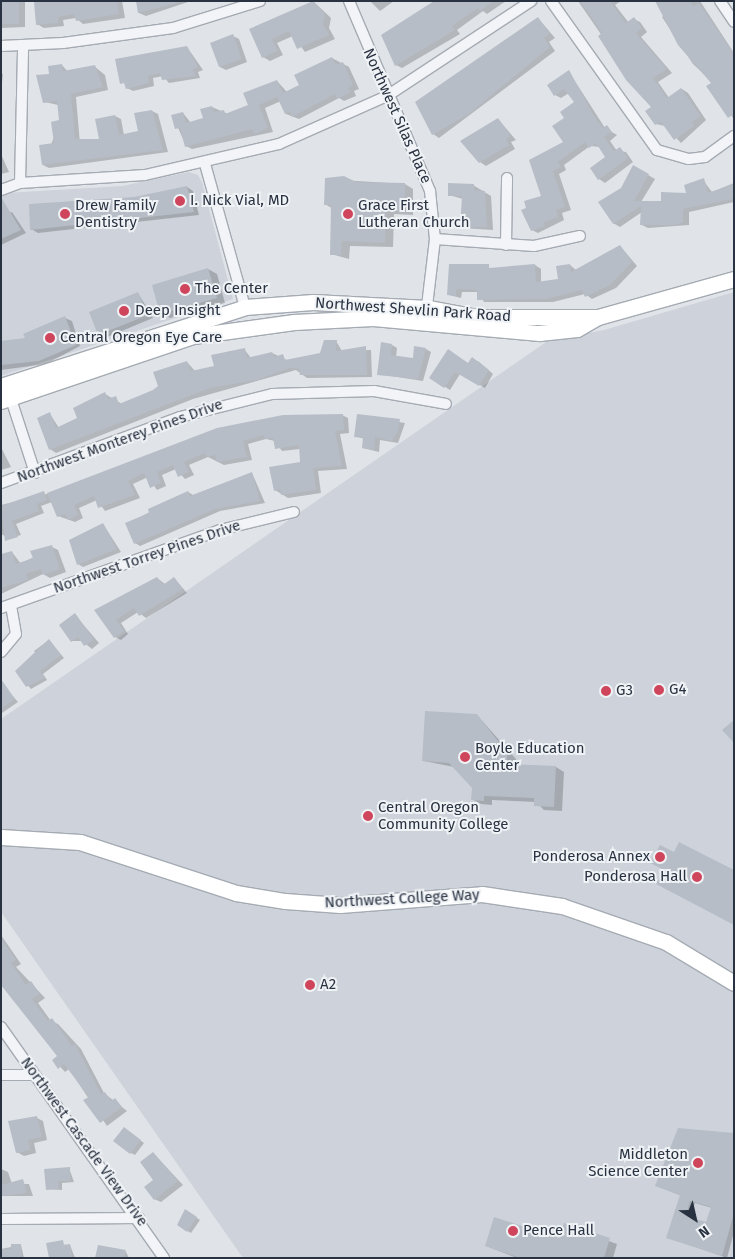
<!DOCTYPE html>
<style>
body{margin:0}
#map{position:relative;width:735px;height:1259px;overflow:hidden;background:#e0e4e9;font-family:"Fira Sans",sans-serif}
div>[style]{position:absolute}
.built>*{inset:0;background:#ced3db}
.shadow>*{inset:0;background:#0003}
.building>*{inset:0;background:#b7bdc6}
.roads{filter:drop-shadow(1px 0 #a5abb3) drop-shadow(-1px 0 #a5abb3) drop-shadow(0 1px #a5abb3) drop-shadow(0 -1px #a5abb3)}
.street>*{height:10px;margin:-5px;padding:0 5px;transform-origin:5px;border-radius:5px;background:#f3f4f7}
.secondary>*{height:15px;margin:-7.5px;padding:0 7.5px;transform-origin:7.5px;border-radius:7.5px;background:#fff}
.dots>*{width:14px;height:14px;translate:-50% -50%;box-sizing:border-box;border:2px solid #f0f3f6;border-radius:50%}
span{translate:-50% -50%;white-space:nowrap;text-align:center;line-height:1.15;-webkit-text-stroke:4px #f0f3f6;paint-order:stroke}
.street-label{font-size:15px;color:#293241}
.poi-label{font-size:15px;color:#293241}
.left{translate:0 -50%;text-align:left}
.right{translate:-100% -50%;text-align:right}
.frame{position:absolute;inset:0;border:2px solid #293241;pointer-events:none}
.north{position:absolute;left:670px;top:1194px;width:50px;height:50px;-webkit-text-stroke:4px #f0f3f6;paint-order:stroke;rotate:145deg;font-size:14px;font-weight:700;line-height:20px;text-align:center;color:#293241}
.north::after{content:'';display:block;margin:auto;width:18px;height:22px;background:#293241;clip-path:polygon(50% 0,100% 100%,50% 72%,0 100%)}
</style>
<div id="map">
<div class="built">
<i style="clip-path:polygon(189px 172px,198px 175px,202px 182px,233px 299px,1px 376px,1px 198px,5px 193px,122px 186px)"></i>
<i style="clip-path:polygon(734px 292px,734px 1258px,243px 1258px,1px 912px,1px 719px,549px 340px,604px 330px)"></i>
</div>
<div class="shadow">
<i style="clip-path:polygon(4px 1px,25px 1px,25px 27px,1px 28px)"></i>
<i style="clip-path:polygon(42px 1px,80px 1px,82px 5px,83px 1px,122px 1px,125px 18px,83px 24px,76px 18px,63px 20px,64px 26px,44px 28px,37px 24px)"></i>
<i style="clip-path:polygon(137px 1px,191px 1px,146px 16px,139px 13px)"></i>
<i style="clip-path:polygon(370px 1px,394px 1px,380px 11px)"></i>
<i style="clip-path:polygon(436px 1px,506px 1px,487px 14px,483px 11px,457px 30px,460px 34px,402px 68px,396px 65px)"></i>
<i style="clip-path:polygon(578px 1px,621px 1px,615px 5px,629px 23px,634px 19px,640px 22px,647px 32px,641px 37px,672px 73px,658px 82px,669px 98px,682px 89px,688px 93px,706px 120px,681px 143px,665px 126px,656px 124px,652px 108px)"></i>
<i style="clip-path:polygon(663px 1px,700px 1px,734px 53px,734px 120px,713px 83px,693px 64px,662px 17px,666px 14px)"></i>
<i style="clip-path:polygon(314px 2px,331px 18px,329px 28px,335px 39px,305px 52px,293px 36px,277px 43px,283px 55px,270px 61px,263px 57px,251px 30px)"></i>
<i style="clip-path:polygon(538px 18px,555px 38px,549px 42px,555px 51px,439px 138px,433px 134px)"></i>
<i style="clip-path:polygon(233px 36px,239px 39px,247px 62px,226px 70px,220px 67px)"></i>
<i style="clip-path:polygon(187px 47px,203px 70px,198px 72px,200px 78px,169px 83px,163px 76px,153px 78px,154px 86px,133px 91px,127px 88px)"></i>
<i style="clip-path:polygon(332px 58px,349px 67px,359px 89px,354px 91px,356px 96px,344px 101px,339px 98px,299px 119px,286px 114px,281px 101px,265px 108px,273px 132px,192px 149px,186px 146px,173px 116px,183px 113px,191px 123px,204px 119px,212px 107px,228px 114px,249px 106px,277px 81px,287px 92px,301px 86px)"></i>
<i style="clip-path:polygon(62px 65px,68px 72px,95px 67px,105px 75px,108px 90px,76px 97px,80px 144px,100px 140px,115px 116px,121px 119px,124px 135px,139px 132px,152px 111px,158px 114px,168px 152px,49px 168px,43px 165px,60px 122px,58px 105px,45px 102px,51px 75px)"></i>
<i style="clip-path:polygon(569px 72px,605px 128px,617px 135px,610px 141px,617px 151px,626px 152px,633px 162px,605px 183px,599px 179px,607px 157px,600px 147px,590px 146px,564px 165px,566px 170px,559px 174px,571px 210px,562px 213px,564px 220px,538px 233px,532px 230px,543px 197px,530px 161px,565px 143px,566px 118px,575px 103px,569px 93px,561px 98px,555px 95px)"></i>
<i style="clip-path:polygon(1px 73px,3px 74px,1px 91px)"></i>
<i style="clip-path:polygon(498px 119px,516px 140px,511px 142px,515px 149px,486px 166px,480px 162px)"></i>
<i style="clip-path:polygon(1px 154px,9px 172px,1px 174px)"></i>
<i style="clip-path:polygon(634px 167px,655px 179px,641px 202px,662px 202px,688px 194px,703px 180px,712px 192px,734px 183px,734px 202px,689px 212px,689px 225px,648px 228px,642px 225px,642px 212px,620px 227px,613px 223px,622px 188px)"></i>
<i style="clip-path:polygon(326px 179px,405px 184px,413px 189px,413px 215px,394px 214px,393px 247px,350px 246px,349px 259px,331px 254px,333px 209px,325px 204px)"></i>
<i style="clip-path:polygon(473px 185px,491px 196px,493px 230px,461px 228px,463px 199px,449px 195px)"></i>
<i style="clip-path:polygon(187px 187px,193px 191px,199px 215px,38px 233px,31px 229px)"></i>
<i style="clip-path:polygon(12px 212px,26px 233px,1px 245px,1px 216px)"></i>
<i style="clip-path:polygon(621px 247px,637px 266px,616px 288px,592px 299px,585px 294px,553px 302px,484px 302px,478px 292px,462px 292px,461px 298px,449px 295px,450px 266px,495px 269px,535px 265px,541px 269px,541px 283px,559px 280px,570px 265px,576px 270px)"></i>
<i style="clip-path:polygon(208px 269px,217px 274px,225px 303px,170px 318px,161px 313px)"></i>
<i style="clip-path:polygon(138px 293px,153px 318px,105px 338px,99px 334px)"></i>
<i style="clip-path:polygon(65px 318px,72px 321px,80px 346px,46px 364px,1px 370px,1px 343px,26px 339px)"></i>
<i style="clip-path:polygon(336px 341px,342px 351px,371px 350px,372px 377px,307px 378px,296px 370px,193px 399px,56px 453px,50px 449px,50px 414px,59px 428px,79px 418px,105px 394px,122px 404px,154px 391px,187px 362px,195px 371px,215px 367px,244px 349px,251px 358px,272px 353px,289px 361px,321px 354px)"></i>
<i style="clip-path:polygon(392px 345px,397px 348px,396px 357px,414px 359px,426px 349px,431px 352px,423px 381px,378px 374px)"></i>
<i style="clip-path:polygon(478px 361px,493px 374px,485px 388px,460px 374px,450px 390px,431px 378px)"></i>
<i style="clip-path:polygon(342px 415px,348px 418px,349px 433px,340px 434px,347px 469px,318px 471px,321px 493px,288px 498px,275px 490px,301px 463px,300px 449px,282px 451px,275px 441px,266px 439px,248px 444px,252px 460px,224px 465px,208px 457px,189px 465px,194px 475px,185px 479px,176px 469px,162px 475px,166px 486px,157px 490px,148px 477px,133px 484px,140px 498px,105px 511px,97px 500px,79px 508px,83px 518px,75px 522px,58px 516px,52px 502px,41px 506px,44px 513px,16px 524px,21px 535px,9px 538px,1px 534px,1px 505px,47px 494px,217px 429px)"></i>
<i style="clip-path:polygon(358px 416px,405px 423px,398px 443px,380px 440px,379px 452px,363px 448px,364px 439px,356px 436px)"></i>
<i style="clip-path:polygon(1px 447px,11px 467px,1px 470px)"></i>
<i style="clip-path:polygon(252px 473px,265px 503px,220px 511px,140px 546px,135px 543px,127px 524px,188px 492px,193px 495px)"></i>
<i style="clip-path:polygon(103px 524px,121px 552px,83px 567px,78px 564px)"></i>
<i style="clip-path:polygon(52px 547px,58px 550px,66px 572px,50px 578px,43px 574px,1px 594px,1px 567px,12px 552px,21px 564px)"></i>
<i style="clip-path:polygon(157px 578px,165px 584px,174px 578px,187px 593px,146px 618px,138px 612px,121px 623px,128px 634px,121px 640px,115px 637px,96px 610px)"></i>
<i style="clip-path:polygon(75px 615px,99px 643px,92px 649px,82px 641px,72px 641px)"></i>
<i style="clip-path:polygon(49px 640px,64px 658px,43px 674px,47px 680px,31px 689px,16px 672px,38px 656px,34px 651px)"></i>
<i style="clip-path:polygon(1px 683px,18px 702px,2px 713px,1px 712px)"></i>
<i style="clip-path:polygon(477px 715px,516px 759px,515px 766px,556px 767px,564px 772px,562px 811px,544px 810px,536px 802px,492px 800px,492px 805px,481px 804px,472px 799px,473px 788px,454px 767px,424px 761px)"></i>
<i style="clip-path:polygon(1px 935px,21px 964px,16px 967px,45px 998px,38px 1003px,51px 1021px,58px 1024px,81px 1049px,104px 1093px,127px 1111px,107px 1126px,69px 1069px,65px 1072px,54px 1060px,58px 1057px,1px 970px)"></i>
<i style="clip-path:polygon(37px 1118px,43px 1121px,47px 1140px,34px 1143px,36px 1153px,24px 1156px,17px 1152px)"></i>
<i style="clip-path:polygon(128px 1131px,144px 1143px,135px 1155px,131px 1153px)"></i>
<i style="clip-path:polygon(evenodd,734px 1135px,734px 1232px,727px 1258px,667px 1237px,682px 1196px,657px 1186px,734px 1135px,695px 1203px,712px 1208px,707px 1224px,690px 1219px,695px 1203px)"></i>
<i style="clip-path:polygon(154px 1154px,183px 1185px,161px 1202px,154px 1199px)"></i>
<i style="clip-path:polygon(69px 1168px,74px 1182px,62px 1183px,62px 1190px,47px 1189px)"></i>
<i style="clip-path:polygon(1px 1169px,8px 1172px,12px 1184px,29px 1184px,33px 1196px,1px 1196px)"></i>
<i style="clip-path:polygon(186px 1211px,200px 1220px,191px 1233px,178px 1225px)"></i>
<i style="clip-path:polygon(565px 1225px,617px 1244px,613px 1258px,517px 1258px,486px 1246px,560px 1240px)"></i>
<i style="clip-path:polygon(48px 1244px,70px 1245px,75px 1258px,50px 1258px)"></i>
<i style="clip-path:polygon(21px 1245px,24px 1258px,1px 1258px,1px 1249px)"></i>
<i style="clip-path:polygon(99px 1246px,126px 1252px,129px 1258px,97px 1258px)"></i>
</div>
<div class="building">
<i style="clip-path:polygon(2px 1px,19px 1px,19px 24px,1px 24px)"></i>
<i style="clip-path:polygon(117px 1px,119px 14px,76px 21px,74px 14px,58px 17px,58px 23px,36px 25px,34px 2px)"></i>
<i style="clip-path:polygon(136px 1px,177px 1px,177px 3px,138px 13px)"></i>
<i style="clip-path:polygon(313px 1px,325px 14px,323px 24px,329px 35px,297px 49px,289px 31px,272px 39px,278px 51px,262px 58px,249px 29px)"></i>
<i style="clip-path:polygon(434px 1px,494px 1px,480px 11px,478px 8px,452px 26px,455px 30px,395px 66px,381px 35px)"></i>
<i style="clip-path:polygon(580px 1px,610px 1px,626px 23px,634px 17px,642px 28px,636px 33px,667px 69px,653px 78px,667px 98px,681px 88px,701px 116px,692px 122px,694px 126px,674px 140px,661px 122px,655px 125px,645px 111px,651px 107px,626px 80px,598px 36px,602px 33px)"></i>
<i style="clip-path:polygon(655px 1px,690px 1px,693px 6px,699px 3px,734px 54px,734px 114px,728px 118px,706px 86px,711px 83px,678px 45px)"></i>
<i style="clip-path:polygon(538px 17px,550px 34px,544px 38px,550px 47px,469px 114px,432px 135px,415px 102px)"></i>
<i style="clip-path:polygon(233px 34px,242px 59px,219px 67px,210px 43px)"></i>
<i style="clip-path:polygon(187px 46px,198px 67px,193px 69px,195px 76px,162px 80px,160px 73px,148px 76px,149px 83px,126px 89px,124px 83px,120px 84px,115px 59px)"></i>
<i style="clip-path:polygon(332px 57px,336px 65px,343px 62px,353px 85px,348px 88px,351px 92px,337px 99px,335px 94px,292px 117px,290px 112px,285px 114px,277px 97px,259px 105px,268px 128px,254px 134px,252px 129px,185px 147px,180px 128px,175px 129px,171px 115px,183px 112px,186px 123px,203px 118px,200px 109px,212px 106px,214px 112px,224px 110px,225px 114px,248px 105px,243px 93px,277px 80px,283px 93px,299px 85px,294px 75px)"></i>
<i style="clip-path:polygon(62px 64px,63px 71px,95px 65px,103px 87px,71px 94px,75px 139px,99px 139px,95px 119px,115px 115px,119px 135px,138px 131px,134px 113px,152px 110px,163px 150px,42px 165px,39px 145px,54px 143px,51px 122px,59px 120px,57px 101px,43px 103px,36px 75px,49px 74px,48px 66px)"></i>
<i style="clip-path:polygon(569px 70px,593px 114px,603px 128px,607px 125px,612px 132px,604px 137px,614px 151px,620px 147px,628px 158px,598px 180px,590px 168px,605px 157px,596px 143px,589px 148px,585px 142px,558px 162px,561px 167px,553px 171px,565px 207px,556px 210px,558px 217px,544px 222px,545px 226px,531px 231px,521px 210px,526px 208px,524px 201px,541px 196px,529px 160px,563px 142px,552px 126px,564px 118px,560px 112px,574px 102px,564px 89px,554px 96px,547px 85px)"></i>
<i style="clip-path:polygon(498px 118px,511px 136px,506px 139px,509px 145px,479px 163px,460px 141px)"></i>
<i style="clip-path:polygon(633px 165px,649px 174px,634px 201px,661px 201px,661px 192px,686px 193px,684px 185px,704px 178px,708px 193px,734px 184px,734px 199px,683px 209px,683px 222px,676px 225px,640px 225px,641px 206px,613px 224px,598px 202px,621px 188px)"></i>
<i style="clip-path:polygon(344px 176px,356px 182px,405px 183px,405px 211px,386px 210px,385px 243px,342px 241px,341px 255px,330px 255px,331px 205px,324px 205px,325px 178px)"></i>
<i style="clip-path:polygon(448px 183px,474px 184px,474px 190px,485px 191px,487px 227px,460px 228px,462px 196px,448px 196px)"></i>
<i style="clip-path:polygon(187px 186px,194px 212px,30px 230px,29px 204px,134px 197px)"></i>
<i style="clip-path:polygon(1px 197px,21px 230px,1px 239px)"></i>
<i style="clip-path:polygon(620px 245px,632px 262px,610px 285px,585px 297px,582px 290px,546px 299px,477px 300px,477px 290px,456px 289px,456px 296px,447px 295px,449px 264px,489px 264px,489px 268px,535px 264px,536px 282px,558px 279px,556px 266px,570px 264px,571px 272px)"></i>
<i style="clip-path:polygon(208px 268px,217px 298px,160px 314px,152px 285px)"></i>
<i style="clip-path:polygon(138px 292px,148px 315px,98px 335px,89px 312px)"></i>
<i style="clip-path:polygon(65px 316px,76px 345px,39px 361px,1px 365px,1px 341px,25px 338px,23px 334px)"></i>
<i style="clip-path:polygon(324px 340px,337px 340px,336px 351px,366px 346px,367px 375px,300px 375px,299px 369px,290px 368px,257px 380px,210px 388px,49px 450px,37px 418px,50px 412px,56px 428px,77px 418px,73px 408px,105px 392px,108px 399px,116px 396px,119px 404px,153px 390px,158px 386px,153px 372px,187px 361px,191px 371px,214px 366px,211px 355px,245px 348px,247px 358px,272px 352px,274px 357px,283px 354px,285px 360px,320px 353px)"></i>
<i style="clip-path:polygon(381px 342px,392px 344px,391px 355px,413px 358px,414px 346px,426px 348px,418px 379px,377px 375px)"></i>
<i style="clip-path:polygon(448px 349px,468px 363px,472px 357px,489px 370px,479px 386px,455px 372px,444px 388px,429px 378px)"></i>
<i style="clip-path:polygon(343px 414px,344px 430px,335px 431px,342px 466px,313px 468px,316px 490px,281px 495px,280px 489px,274px 491px,269px 467px,300px 462px,299px 445px,275px 449px,273px 438px,264px 439px,264px 435px,243px 441px,247px 457px,217px 462px,215px 455px,207px 457px,205px 453px,184px 462px,189px 472px,178px 477px,173px 465px,157px 472px,161px 483px,150px 488px,144px 473px,128px 481px,135px 495px,98px 508px,94px 496px,74px 505px,78px 515px,68px 520px,65px 514px,57px 517px,47px 493px,217px 428px,283px 415px)"></i>
<i style="clip-path:polygon(357px 414px,400px 419px,398px 431px,392px 441px,375px 437px,374px 450px,362px 448px,363px 438px,354px 437px)"></i>
<i style="clip-path:polygon(252px 472px,260px 501px,215px 509px,134px 544px,125px 523px,149px 513px,148px 509px,188px 491px,190px 496px)"></i>
<i style="clip-path:polygon(44px 491px,47px 500px,37px 504px,39px 511px,12px 521px,18px 537px,5px 541px,1px 506px)"></i>
<i style="clip-path:polygon(103px 523px,117px 549px,77px 565px,69px 540px)"></i>
<i style="clip-path:polygon(52px 545px,60px 569px,43px 575px,41px 569px,26px 574px,28px 580px,1px 588px,1px 554px,12px 551px,16px 564px,33px 558px,30px 551px)"></i>
<i style="clip-path:polygon(157px 577px,163px 585px,174px 577px,183px 589px,139px 616px,134px 608px,116px 620px,124px 631px,114px 638px,94px 610px)"></i>
<i style="clip-path:polygon(75px 613px,94px 640px,84px 646px,78px 637px,71px 642px,59px 625px)"></i>
<i style="clip-path:polygon(49px 639px,61px 655px,40px 671px,45px 678px,26px 687px,15px 671px)"></i>
<i style="clip-path:polygon(1px 679px,15px 699px,1px 709px)"></i>
<i style="clip-path:polygon(425px 711px,477px 714px,507px 753px,507px 764px,556px 766px,554px 807px,534px 806px,534px 798px,484px 796px,484px 801px,471px 800px,472px 788px,449px 763px,422px 761px)"></i>
<i style="clip-path:polygon(734px 720px,734px 743px,722px 730px)"></i>
<i style="clip-path:polygon(679px 842px,734px 870px,734px 925px,656px 884px,664px 870px,650px 863px,660px 845px,674px 852px)"></i>
<i style="clip-path:polygon(1px 938px,16px 960px,11px 963px,26px 985px,31px 981px,40px 994px,32px 999px,48px 1021px,52px 1018px,72px 1046px,75px 1044px,101px 1094px,105px 1092px,111px 1101px,115px 1098px,122px 1107px,100px 1123px,83px 1100px,89px 1097px,64px 1064px,58px 1069px,52px 1060px,57px 1056px,1px 985px)"></i>
<i style="clip-path:polygon(37px 1116px,42px 1137px,28px 1140px,30px 1150px,16px 1153px,8px 1121px)"></i>
<i style="clip-path:polygon(124px 1127px,141px 1140px,130px 1154px,113px 1141px)"></i>
<i style="clip-path:polygon(evenodd,678px 1128px,734px 1133px,734px 1213px,722px 1256px,666px 1238px,680px 1195px,655px 1186px,678px 1128px,690px 1201px,711px 1207px,706px 1222px,686px 1216px,690px 1201px)"></i>
<i style="clip-path:polygon(153px 1152px,178px 1181px,154px 1200px,144px 1187px,153px 1180px,140px 1162px)"></i>
<i style="clip-path:polygon(70px 1167px,70px 1181px,58px 1181px,59px 1189px,46px 1190px,44px 1169px)"></i>
<i style="clip-path:polygon(23px 1179px,27px 1193px,1px 1196px,1px 1185px)"></i>
<i style="clip-path:polygon(185px 1209px,197px 1217px,187px 1232px,177px 1225px)"></i>
<i style="clip-path:polygon(494px 1217px,559px 1238px,564px 1223px,610px 1238px,604px 1258px,520px 1258px,485px 1246px)"></i>
<i style="clip-path:polygon(63px 1240px,64px 1245px,70px 1244px,72px 1258px,49px 1258px,46px 1243px)"></i>
<i style="clip-path:polygon(11px 1244px,21px 1244px,21px 1258px,1px 1258px,1px 1249px,11px 1249px)"></i>
<i style="clip-path:polygon(98px 1245px,126px 1250px,124px 1258px,95px 1258px)"></i>
</div>
<div class="roads">
<div class="street">
<i style="left:349px;top:1px;width:207px;rotate:66.9deg"></i>
<i style="left:430px;top:191px;width:48px;rotate:84.1deg"></i>
<i style="left:435px;top:239px;width:76px;rotate:96.8deg"></i>
<i style="left:551px;top:1px;width:183px;rotate:54.6deg"></i>
<i style="left:657px;top:150px;width:33px;rotate:16deg"></i>
<i style="left:689px;top:159px;width:16px;rotate:-7deg"></i>
<i style="left:705px;top:157px;width:36px;rotate:-36deg"></i>
<i style="left:720px;top:1px;width:25px;rotate:56deg"></i>
<i style="left:1px;top:46px;width:62px;rotate:-2.8deg"></i>
<i style="left:63px;top:43px;width:111px;rotate:-7.8deg"></i>
<i style="left:173px;top:28px;width:91px;rotate:-17.2deg"></i>
<i style="left:205px;top:164px;width:148px;rotate:74.4deg"></i>
<i style="left:20px;top:183px;width:136px;rotate:-88.7deg"></i>
<i style="left:1px;top:190px;width:20px;rotate:-20deg"></i>
<i style="left:20px;top:183px;width:125px;rotate:-3.7deg"></i>
<i style="left:145px;top:175px;width:138px;rotate:-13deg"></i>
<i style="left:279px;top:144px;width:118px;rotate:-24deg"></i>
<i style="left:387px;top:96px;width:173px;rotate:-33.4deg"></i>
<i style="left:435px;top:239px;width:99px;rotate:4deg"></i>
<i style="left:534px;top:246px;width:47px;rotate:-12.3deg"></i>
<i style="left:506px;top:245px;width:67px;rotate:-89.1deg"></i>
<i style="left:9px;top:393px;width:84px;rotate:72deg"></i>
<i style="left:1px;top:483px;width:191px;rotate:-20.2deg"></i>
<i style="left:180px;top:417px;width:95px;rotate:-14deg"></i>
<i style="left:272px;top:394px;width:102px;rotate:-1.7deg"></i>
<i style="left:374px;top:391px;width:73px;rotate:10.2deg"></i>
<i style="left:1px;top:608px;width:232px;rotate:-19.6deg"></i>
<i style="left:220px;top:530px;width:76px;rotate:-13.7deg"></i>
<i style="left:1px;top:652px;width:23px;rotate:-50deg"></i>
<i style="left:16px;top:634px;width:29px;rotate:-100deg"></i>
<i style="left:1px;top:1027px;width:283px;rotate:54.8deg"></i>
<i style="left:1px;top:1075px;width:32px"></i>
<i style="left:1px;top:1219px;width:138px;rotate:-0.4deg"></i>
</div>
<div class="secondary">
<i style="left:1px;top:386px;width:256px;rotate:-17.9deg"></i>
<i style="left:245px;top:307px;width:68px;rotate:-4.2deg"></i>
<i style="left:313px;top:302px;width:115px;rotate:3deg"></i>
<i style="left:428px;top:308px;width:50px;rotate:10.4deg"></i>
<i style="left:477px;top:317px;width:121px"></i>
<i style="left:1px;top:401px;width:203px;rotate:-18.7deg"></i>
<i style="left:193px;top:336px;width:102px;rotate:-7.9deg"></i>
<i style="left:294px;top:322px;width:79px;rotate:-2.9deg"></i>
<i style="left:373px;top:318px;width:167px;rotate:5.2deg"></i>
<i style="left:539px;top:333px;width:38px;rotate:-6deg"></i>
<i style="left:577px;top:329px;width:24px;rotate:-30deg"></i>
<i style="left:598px;top:317px;width:141px;rotate:-15.6deg"></i>
<i style="left:1px;top:837px;width:79px;rotate:3.6deg"></i>
<i style="left:80px;top:842px;width:164px;rotate:18.1deg"></i>
<i style="left:236px;top:893px;width:50px;rotate:9.3deg"></i>
<i style="left:285px;top:901px;width:55px;rotate:4.2deg"></i>
<i style="left:340px;top:905px;width:142px;rotate:-4.4deg"></i>
<i style="left:482px;top:894px;width:81px;rotate:8.5deg"></i>
<i style="left:562px;top:906px;width:110px;rotate:19.1deg"></i>
<i style="left:666px;top:942px;width:79px;rotate:31.1deg"></i>
</div>
</div>
<div class="dots">
<i style="left:180px;top:201px;background:#ce455c"></i>
<i style="left:65px;top:214px;background:#ce455c"></i>
<i style="left:348px;top:214px;background:#ce455c"></i>
<i style="left:185px;top:289px;background:#ce455c"></i>
<i style="left:124px;top:311px;background:#ce455c"></i>
<i style="left:50px;top:338px;background:#ce455c"></i>
<i style="left:659px;top:690px;background:#ce455c"></i>
<i style="left:606px;top:691px;background:#ce455c"></i>
<i style="left:465px;top:757px;background:#ce455c"></i>
<i style="left:368px;top:816px;background:#ce455c"></i>
<i style="left:660px;top:857px;background:#ce455c"></i>
<i style="left:697px;top:877px;background:#ce455c"></i>
<i style="left:310px;top:985px;background:#ce455c"></i>
<i style="left:698px;top:1163px;background:#ce455c"></i>
<i style="left:513px;top:1231px;background:#ce455c"></i>
</div>
<div class="street-label">
<span style="left:397px;top:116px;rotate:66deg">Northwest Silas Place</span>
<span style="left:413px;top:310px;rotate:4deg">Northwest Shevlin Park Road</span>
<span style="left:120px;top:441px;rotate:-20deg">Northwest Monterey Pines Drive</span>
<span style="left:147px;top:557px;rotate:-19deg">Northwest Torrey Pines Drive</span>
<span style="left:402px;top:899px;rotate:-3deg">Northwest College Way</span>
<span style="left:84px;top:1142px;rotate:54deg">Northwest Cascade View Drive</span>
</div>
<div class="poi-label">
<span class="left" style="left:190px;top:201px">I. Nick Vial, MD</span>
<span class="left" style="left:75px;top:214px">Drew Family<br>Dentistry</span>
<span class="left" style="left:358px;top:214px">Grace First<br>Lutheran Church</span>
<span class="left" style="left:195px;top:289px">The Center</span>
<span class="left" style="left:135px;top:311px">Deep Insight</span>
<span class="left" style="left:60px;top:338px">Central Oregon Eye Care</span>
<span class="left" style="left:669px;top:690px">G4</span>
<span class="left" style="left:616px;top:691px">G3</span>
<span class="left" style="left:475px;top:757px">Boyle Education<br>Center</span>
<span class="left" style="left:378px;top:816px">Central Oregon<br>Community College</span>
<span class="right" style="left:650px;top:857px">Ponderosa Annex</span>
<span class="right" style="left:687px;top:877px">Ponderosa Hall</span>
<span class="left" style="left:320px;top:985px">A2</span>
<span class="right" style="left:688px;top:1163px">Middleton<br>Science Center</span>
<span class="left" style="left:523px;top:1231px">Pence Hall</span>
</div>
<div class="frame"></div>
<div class="north">N</div>
</div>
